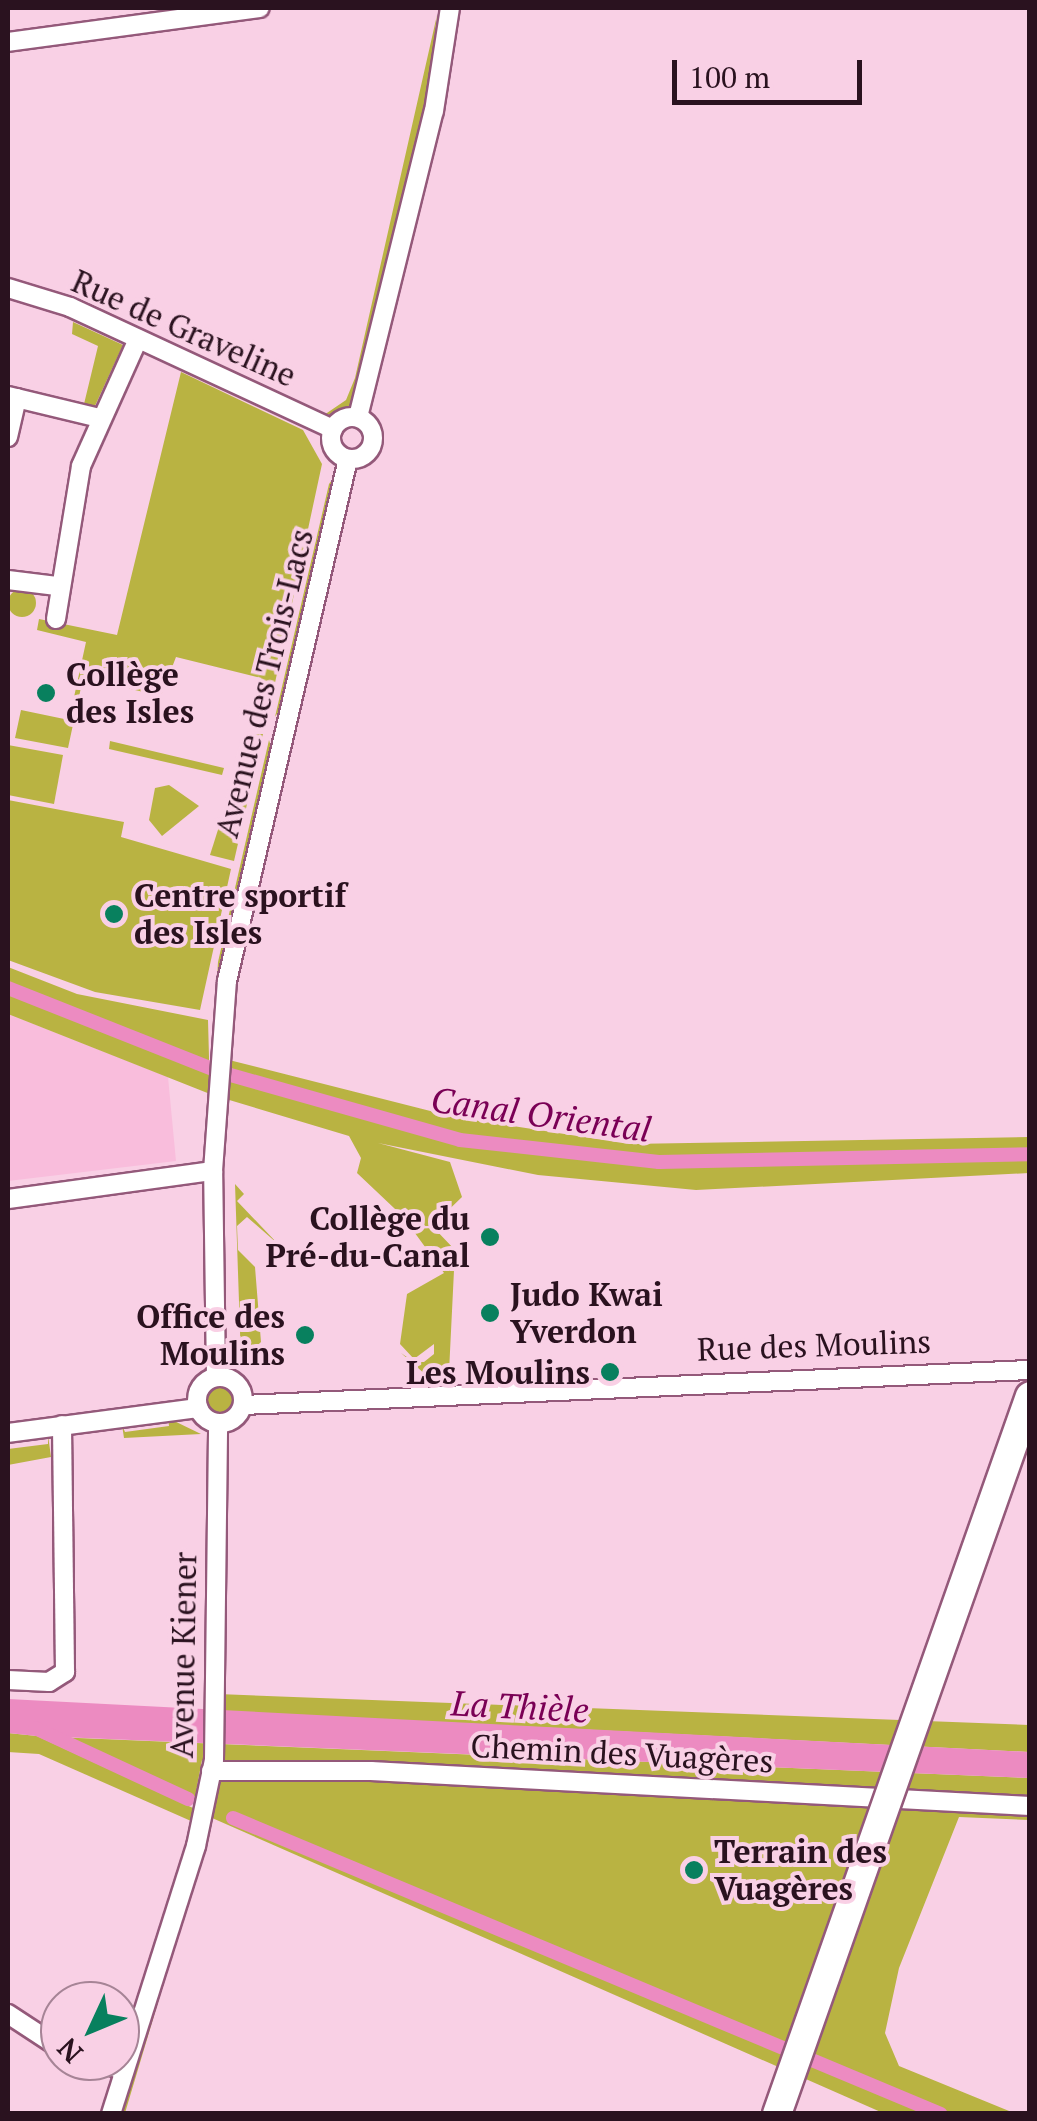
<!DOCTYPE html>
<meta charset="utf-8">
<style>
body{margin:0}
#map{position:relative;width:1037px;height:2121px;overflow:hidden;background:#f9d0e5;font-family:"PT Serif",serif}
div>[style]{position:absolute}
.built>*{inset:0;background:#f9bddc}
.green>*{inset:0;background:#b9b342}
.round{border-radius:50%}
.water>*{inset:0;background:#ec8bc1}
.canal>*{height:14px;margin:-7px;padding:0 7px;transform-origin:7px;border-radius:7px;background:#ec8bc1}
.roads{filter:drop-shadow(2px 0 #94597a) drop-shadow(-2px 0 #94597a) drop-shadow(0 2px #94597a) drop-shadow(0 -2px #94597a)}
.minor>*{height:18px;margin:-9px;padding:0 9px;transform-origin:9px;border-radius:9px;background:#fff}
.minor>.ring{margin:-9px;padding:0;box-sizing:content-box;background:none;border:18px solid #fff;border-radius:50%}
.bridges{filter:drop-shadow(2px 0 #94597a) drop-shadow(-2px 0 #94597a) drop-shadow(0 2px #94597a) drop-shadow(0 -2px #94597a)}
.highway-bridge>*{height:28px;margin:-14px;padding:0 14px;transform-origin:14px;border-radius:14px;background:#fff}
.dots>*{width:28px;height:28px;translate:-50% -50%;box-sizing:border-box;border:5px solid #f9d0e5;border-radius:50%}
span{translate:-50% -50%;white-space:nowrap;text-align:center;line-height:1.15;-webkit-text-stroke:8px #f9d0e5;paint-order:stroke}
.street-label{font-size:32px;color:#2a121f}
.poi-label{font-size:32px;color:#2a121f;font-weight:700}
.left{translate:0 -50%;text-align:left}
.right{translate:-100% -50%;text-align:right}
.water-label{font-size:35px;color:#7a0055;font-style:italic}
.frame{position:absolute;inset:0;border:10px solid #2a121f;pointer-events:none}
.north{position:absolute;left:40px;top:1981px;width:100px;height:100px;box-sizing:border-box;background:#f9d0e5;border:2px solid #a68496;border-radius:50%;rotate:226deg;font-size:28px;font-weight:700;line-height:40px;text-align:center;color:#2a121f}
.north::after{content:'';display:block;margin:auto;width:35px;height:45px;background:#08805e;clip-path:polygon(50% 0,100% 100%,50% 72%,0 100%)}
.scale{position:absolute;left:672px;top:60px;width:190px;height:45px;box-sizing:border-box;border:5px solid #2a121f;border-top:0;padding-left:12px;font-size:30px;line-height:35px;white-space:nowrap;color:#2a121f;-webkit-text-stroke:8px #f9d0e5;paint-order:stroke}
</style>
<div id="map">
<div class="built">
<i style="clip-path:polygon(8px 1014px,168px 1077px,176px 1161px,8px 1181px)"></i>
</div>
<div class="green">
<i style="clip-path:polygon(437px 15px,424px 126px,354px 400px,345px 412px,324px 415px,346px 400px,355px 378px)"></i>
<i style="clip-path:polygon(73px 322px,123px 345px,94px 408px,50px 398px,84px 404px,98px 346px,72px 334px)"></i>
<i style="clip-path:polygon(181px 372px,303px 430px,322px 464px,267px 720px,252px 716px,261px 678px,176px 657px,161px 696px,83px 678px,68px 748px,15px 738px,21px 710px,69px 720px,86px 642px,37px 630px,39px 619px,117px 635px)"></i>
<i style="clip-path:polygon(332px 480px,282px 706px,275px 717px,329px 484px)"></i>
<i class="round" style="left:8px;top:589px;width:28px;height:28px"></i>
<i style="clip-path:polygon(263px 734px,234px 861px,210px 855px,248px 735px)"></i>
<i style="clip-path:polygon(269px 740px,272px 750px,215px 1014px,218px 962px)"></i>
<i style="clip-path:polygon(110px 741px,224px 768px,222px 775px,109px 749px)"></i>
<i style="clip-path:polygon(8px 745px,63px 755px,54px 804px,8px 795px)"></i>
<i style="clip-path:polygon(169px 785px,199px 806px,162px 836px,149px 820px,155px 788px)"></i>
<i style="clip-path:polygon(8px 800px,124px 822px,121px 837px,231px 869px,200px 1010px,95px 992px,8px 960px)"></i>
<i style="clip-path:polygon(8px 967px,77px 994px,208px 1020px,210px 1094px,8px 1014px)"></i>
<i style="clip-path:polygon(229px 1060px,454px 1117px,629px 1144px,1029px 1137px,1029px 1173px,696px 1190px,538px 1175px,378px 1143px,450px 1162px,462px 1197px,432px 1226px,413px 1226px,357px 1173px,361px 1158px,349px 1136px,216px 1096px)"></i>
<i style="clip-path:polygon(235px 1184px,244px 1194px,237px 1201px,278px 1244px,247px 1217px,237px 1226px,238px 1250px,255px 1267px,261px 1342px,241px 1361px)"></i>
<i style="clip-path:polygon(434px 1228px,455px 1250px,449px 1372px,426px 1375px,401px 1353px,414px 1362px,424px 1362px,434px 1354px,434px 1344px,414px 1359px,400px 1344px,407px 1294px,444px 1273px,412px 1229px)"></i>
<i class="round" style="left:206px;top:1387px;width:28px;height:28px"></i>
<i style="clip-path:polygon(168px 1418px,201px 1434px,124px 1438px,122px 1425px,125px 1432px,169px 1426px)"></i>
<i style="clip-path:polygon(48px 1435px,51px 1457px,8px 1465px,8px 1449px,48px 1444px)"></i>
<i style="clip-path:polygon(218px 1694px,1029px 1725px,1029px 1752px,217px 1711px)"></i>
<i style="clip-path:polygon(8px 1733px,37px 1736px,193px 1808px,191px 1821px,39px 1754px,8px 1752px)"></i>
<i style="clip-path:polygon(54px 1737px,1029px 1778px,1029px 1820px,959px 1817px,899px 1968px,885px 2033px,899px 2066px,1014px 2113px,883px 2113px,203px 1814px,213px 1760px,202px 1760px,195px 1797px)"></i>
<i style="clip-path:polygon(205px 1845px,125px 2113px,118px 2114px,147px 2030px)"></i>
</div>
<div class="water">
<i style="clip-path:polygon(8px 1699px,1029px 1752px,1029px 1778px,37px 1736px,8px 1733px)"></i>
</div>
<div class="canal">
<i style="left:8px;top:988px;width:228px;rotate:21.6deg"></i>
<i style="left:220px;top:1072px;width:249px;rotate:15.8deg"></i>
<i style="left:460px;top:1140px;width:200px;rotate:6.3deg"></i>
<i style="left:659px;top:1162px;width:371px;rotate:-1.2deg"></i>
<i style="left:35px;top:1728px;width:169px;rotate:24.9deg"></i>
<i style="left:233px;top:1818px;width:767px;rotate:22.69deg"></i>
</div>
<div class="roads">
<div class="minor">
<i style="left:8px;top:42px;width:254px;rotate:-7.7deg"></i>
<i style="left:8px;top:288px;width:65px;rotate:17deg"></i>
<i style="left:70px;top:307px;width:290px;rotate:24.9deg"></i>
<i style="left:8px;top:396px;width:94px;rotate:13.6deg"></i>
<i class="ring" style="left:331px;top:417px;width:24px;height:24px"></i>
<i style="left:358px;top:417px;width:315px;rotate:-76.1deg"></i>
<i style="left:434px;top:111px;width:104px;rotate:-81.2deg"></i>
<i style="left:8px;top:437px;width:40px;rotate:-77deg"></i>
<i style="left:8px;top:580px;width:49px;rotate:7deg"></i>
<i style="left:56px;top:619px;width:155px;rotate:-80.7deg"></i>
<i style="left:81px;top:466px;width:139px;rotate:-65.8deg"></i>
<i style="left:8px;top:1199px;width:207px;rotate:-7.8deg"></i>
<i class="ring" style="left:197px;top:1377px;width:28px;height:28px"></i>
<i style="left:216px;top:1377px;width:206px;rotate:-90.8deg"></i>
<i style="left:213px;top:1171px;width:191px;rotate:-85.8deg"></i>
<i style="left:227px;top:981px;width:536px;rotate:-76.95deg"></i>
<i style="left:243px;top:1405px;width:788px;rotate:-2.55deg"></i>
<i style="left:8px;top:1433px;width:192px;rotate:-7.5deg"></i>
<i style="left:8px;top:1680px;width:41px;rotate:2.8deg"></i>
<i style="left:49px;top:1682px;width:19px;rotate:-32deg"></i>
<i style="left:65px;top:1672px;width:247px;rotate:-90.7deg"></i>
<i style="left:211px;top:1771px;width:160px"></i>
<i style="left:371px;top:1771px;width:660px;rotate:3.04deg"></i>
<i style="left:8px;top:2014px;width:62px;rotate:33.2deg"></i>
<i style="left:100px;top:2061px;width:26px;rotate:23deg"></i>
<i style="left:111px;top:2114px;width:281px;rotate:-72.4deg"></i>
<i style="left:196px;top:1846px;width:88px;rotate:-78.2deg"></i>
<i style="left:214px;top:1760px;width:337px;rotate:-89.3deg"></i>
</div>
</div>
<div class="bridges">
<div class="highway-bridge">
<i style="left:777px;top:2114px;width:761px;rotate:-70.59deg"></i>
</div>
</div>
<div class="dots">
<i style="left:46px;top:693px;background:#08805e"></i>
<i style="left:114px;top:914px;background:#08805e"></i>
<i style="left:490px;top:1237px;background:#08805e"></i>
<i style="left:490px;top:1313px;background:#08805e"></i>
<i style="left:305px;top:1335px;background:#08805e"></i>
<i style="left:610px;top:1372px;background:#08805e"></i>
<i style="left:694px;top:1870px;background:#08805e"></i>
</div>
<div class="street-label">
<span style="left:184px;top:328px;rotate:24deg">Rue de Graveline</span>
<span style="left:264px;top:683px;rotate:-76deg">Avenue des Trois-Lacs</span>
<span style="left:814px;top:1345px;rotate:-2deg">Rue des Moulins</span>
<span style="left:183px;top:1655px;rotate:-89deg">Avenue Kiener</span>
<span style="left:622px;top:1753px;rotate:3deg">Chemin des Vuagères</span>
</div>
<div class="poi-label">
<span class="left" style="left:66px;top:693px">Collège<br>des Isles</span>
<span class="left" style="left:134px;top:914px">Centre sportif<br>des Isles</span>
<span class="right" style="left:470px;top:1237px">Collège du<br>Pré-du-Canal</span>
<span class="left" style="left:510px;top:1313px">Judo Kwai<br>Yverdon</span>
<span class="right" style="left:285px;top:1335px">Office des<br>Moulins</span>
<span class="right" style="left:590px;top:1372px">Les Moulins</span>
<span class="left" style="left:714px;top:1870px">Terrain des<br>Vuagères</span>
</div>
<div class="water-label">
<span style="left:541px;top:1114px;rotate:8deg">Canal Oriental</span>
<span style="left:520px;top:1706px;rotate:3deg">La Thièle</span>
</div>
<div class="frame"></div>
<div class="north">N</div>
<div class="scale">100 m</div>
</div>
